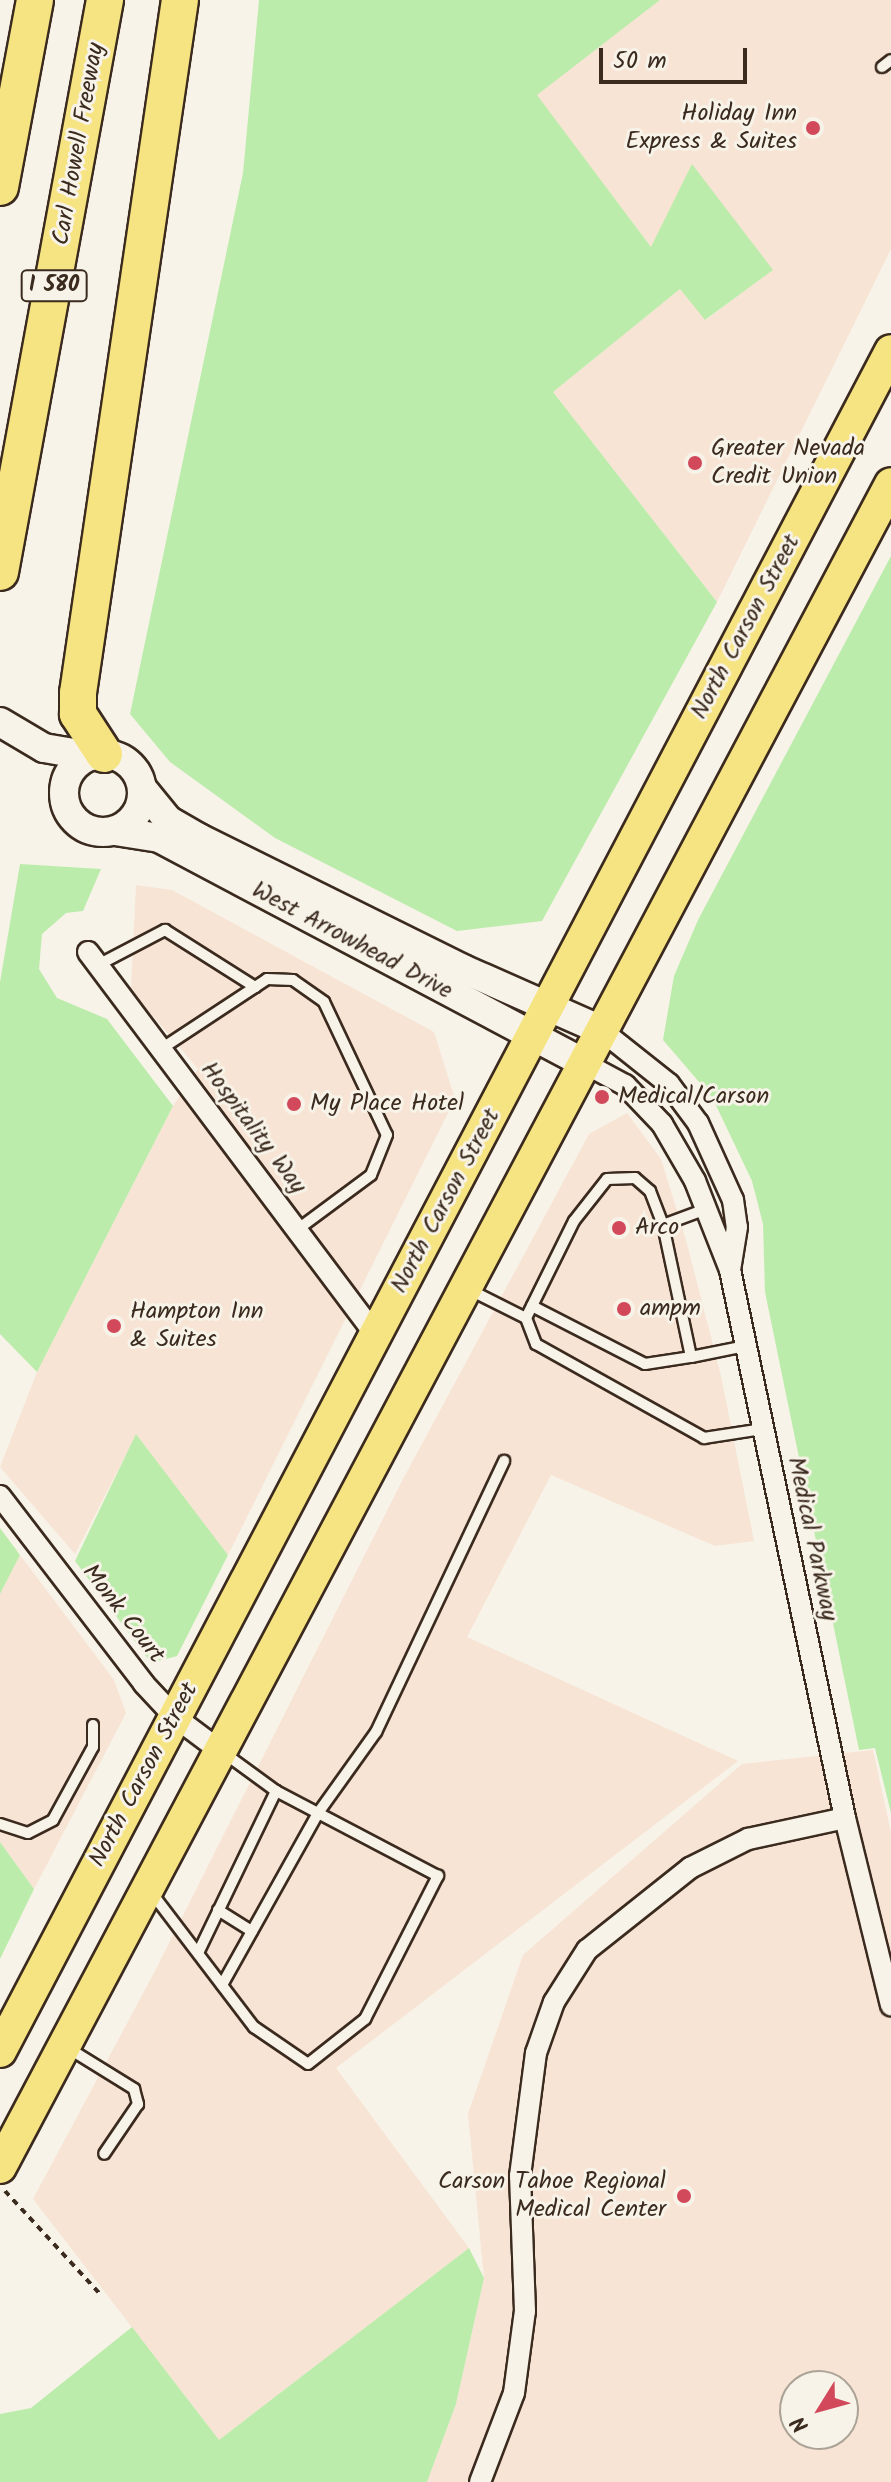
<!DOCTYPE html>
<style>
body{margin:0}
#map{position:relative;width:891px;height:2482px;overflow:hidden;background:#f7f3e8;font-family:Kalam,sans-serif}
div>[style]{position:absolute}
.built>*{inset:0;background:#f7e4d4}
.green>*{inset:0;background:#bcecab}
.path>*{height:4px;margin-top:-2px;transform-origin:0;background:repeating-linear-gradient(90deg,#3b2a1e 0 6px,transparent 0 12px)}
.roads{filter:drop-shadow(2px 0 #3b2a1e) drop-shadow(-2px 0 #3b2a1e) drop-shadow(0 2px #3b2a1e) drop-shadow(0 -2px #3b2a1e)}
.service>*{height:10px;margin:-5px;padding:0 5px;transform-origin:5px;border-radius:5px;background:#f7f3e8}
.minor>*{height:20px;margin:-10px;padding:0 10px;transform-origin:10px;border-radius:10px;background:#f7f3e8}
.secondary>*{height:28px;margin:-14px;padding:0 14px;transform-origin:14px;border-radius:14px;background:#f7f3e8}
.secondary>.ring{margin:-14px;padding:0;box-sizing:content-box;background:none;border:28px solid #f7f3e8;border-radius:50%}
.primary>*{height:32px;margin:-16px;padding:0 16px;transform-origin:16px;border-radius:16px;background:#f6e381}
.motorway>*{height:36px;margin:-18px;padding:0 18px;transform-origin:18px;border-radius:18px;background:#f6e381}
.dots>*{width:22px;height:22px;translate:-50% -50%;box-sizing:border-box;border:4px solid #f7f3e8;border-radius:50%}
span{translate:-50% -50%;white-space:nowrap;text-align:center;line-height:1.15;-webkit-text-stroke:6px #f7f3e8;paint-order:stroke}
.shield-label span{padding:2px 6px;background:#f7f3e8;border:2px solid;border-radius:6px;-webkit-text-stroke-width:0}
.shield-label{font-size:22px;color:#3b2a1e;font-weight:700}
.poi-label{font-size:24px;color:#3b2a1e}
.right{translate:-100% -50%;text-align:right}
.left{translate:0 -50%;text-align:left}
.street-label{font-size:24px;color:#3b2a1e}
.north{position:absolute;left:779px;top:2370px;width:80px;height:80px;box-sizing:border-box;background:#f7f3e8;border:2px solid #aca397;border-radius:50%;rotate:233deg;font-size:22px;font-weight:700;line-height:32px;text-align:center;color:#3b2a1e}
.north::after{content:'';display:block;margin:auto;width:28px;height:36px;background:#d1495b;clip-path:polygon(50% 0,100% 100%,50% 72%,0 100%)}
.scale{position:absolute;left:599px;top:48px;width:148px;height:36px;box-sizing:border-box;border:4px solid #3b2a1e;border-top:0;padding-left:10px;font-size:24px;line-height:28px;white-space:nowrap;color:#3b2a1e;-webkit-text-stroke:6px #f7f3e8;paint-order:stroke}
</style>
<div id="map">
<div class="built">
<i style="clip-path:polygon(660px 0,891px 0,891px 249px,717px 602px,553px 392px,680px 289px,706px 320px,772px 270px,692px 165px,652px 248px,536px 95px)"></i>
<i style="clip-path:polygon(136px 885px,172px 890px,434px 1032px,455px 1099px,228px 1555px,136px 1435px,75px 1554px,0 1467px,37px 1372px,173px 1106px,198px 1069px,131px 990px)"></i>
<i style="clip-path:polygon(627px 1113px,661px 1159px,686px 1240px,721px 1376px,754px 1541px,715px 1546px,551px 1475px,467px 1637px,738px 1761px,336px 2068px,469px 2248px,219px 2440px,33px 2199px,155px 1971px,402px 1481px,589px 1134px)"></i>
<i style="clip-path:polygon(20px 1555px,114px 1680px,126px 1713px,34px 1889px,0 1842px,0 1594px)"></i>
<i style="clip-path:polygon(evenodd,873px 1750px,891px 1833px,891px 2482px,427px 2482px,456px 2404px,484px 2278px,468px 2114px,523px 1955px,742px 1764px,873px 1750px,795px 2386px,843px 2386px,843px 2434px,795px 2434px,795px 2386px)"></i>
</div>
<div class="green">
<i style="clip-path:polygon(259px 0,660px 0,537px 95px,651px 247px,692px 164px,773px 270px,705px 320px,680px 289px,553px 392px,717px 602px,542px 921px,457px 931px,275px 838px,170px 762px,130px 714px,243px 173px)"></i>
<i style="clip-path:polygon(891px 556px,891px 1813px,875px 1748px,859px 1750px,765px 1292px,763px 1224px,752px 1181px,712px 1097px,663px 1040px,674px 976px,698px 920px)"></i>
<i style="clip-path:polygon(20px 864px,101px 869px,83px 911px,66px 913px,42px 934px,39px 969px,57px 998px,107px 1019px,173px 1106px,37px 1372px,0 1334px,0 982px)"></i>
<i style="clip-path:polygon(136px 1434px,228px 1555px,177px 1656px,151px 1663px,75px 1561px)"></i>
<i style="clip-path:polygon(0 1528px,20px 1555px,0 1594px)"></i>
<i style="clip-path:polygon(0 1842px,34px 1889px,0 1959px)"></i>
<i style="clip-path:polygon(469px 2248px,484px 2278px,456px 2404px,427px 2482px,0 2482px,0 2414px,31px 2408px,132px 2327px,219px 2440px)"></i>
</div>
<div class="path">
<i style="left:5px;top:2191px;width:142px;rotate:47.3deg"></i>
</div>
<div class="roads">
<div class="service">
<i style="left:882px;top:67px;width:11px;rotate:-38deg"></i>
<i style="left:98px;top:965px;width:76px;rotate:-27.6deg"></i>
<i style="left:165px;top:930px;width:107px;rotate:32.3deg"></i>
<i style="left:161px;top:1049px;width:127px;rotate:-33.4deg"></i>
<i style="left:267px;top:979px;width:26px;rotate:2deg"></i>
<i style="left:293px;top:980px;width:38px;rotate:35deg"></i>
<i style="left:324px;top:1002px;width:147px;rotate:64.7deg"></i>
<i style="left:387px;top:1135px;width:43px;rotate:111.8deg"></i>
<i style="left:371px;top:1175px;width:92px;rotate:143.4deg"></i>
<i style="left:663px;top:1225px;width:135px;rotate:78deg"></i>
<i style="left:691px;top:1357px;width:55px;rotate:-11.5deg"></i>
<i style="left:468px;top:1289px;width:65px;rotate:26.6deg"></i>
<i style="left:526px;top:1318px;width:108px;rotate:-63.7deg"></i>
<i style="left:574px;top:1221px;width:53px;rotate:-51.8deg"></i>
<i style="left:607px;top:1179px;width:28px;rotate:-2deg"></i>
<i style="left:635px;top:1178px;width:20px;rotate:41deg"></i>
<i style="left:650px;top:1191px;width:36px;rotate:69deg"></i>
<i style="left:663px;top:1225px;width:46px;rotate:-20.4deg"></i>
<i style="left:532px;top:1306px;width:127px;rotate:27.2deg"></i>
<i style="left:645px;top:1364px;width:47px;rotate:-8.7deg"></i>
<i style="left:526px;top:1318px;width:28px;rotate:69deg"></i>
<i style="left:536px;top:1344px;width:193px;rotate:29.2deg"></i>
<i style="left:704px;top:1438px;width:60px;rotate:-8.7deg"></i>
<i style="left:0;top:1824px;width:29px;rotate:18deg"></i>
<i style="left:28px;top:1833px;width:28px;rotate:-27deg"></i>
<i style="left:53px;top:1820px;width:83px;rotate:-61.3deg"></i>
<i style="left:93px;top:1747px;width:22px;rotate:-90deg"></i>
<i style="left:151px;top:1892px;width:170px;rotate:52.7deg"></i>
<i style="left:254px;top:2027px;width:65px;rotate:34.4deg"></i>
<i style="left:308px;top:2064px;width:73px;rotate:-38.3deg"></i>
<i style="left:365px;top:2019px;width:161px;rotate:-63deg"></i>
<i style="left:438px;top:1876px;width:183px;rotate:-152.3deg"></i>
<i style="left:276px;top:1791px;width:64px;rotate:-143.8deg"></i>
<i style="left:218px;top:1910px;width:40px;rotate:32deg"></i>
<i style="left:198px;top:1953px;width:180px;rotate:-64.3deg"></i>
<i style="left:222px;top:1985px;width:197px;rotate:-60.8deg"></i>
<i style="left:318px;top:1813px;width:100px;rotate:-54.4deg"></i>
<i style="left:376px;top:1732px;width:300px;rotate:-64.7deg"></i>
<i style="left:68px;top:2048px;width:78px;rotate:31.8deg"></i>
<i style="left:134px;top:2089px;width:16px;rotate:75deg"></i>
<i style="left:138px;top:2104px;width:60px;rotate:124.2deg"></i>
</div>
<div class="minor">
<i style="left:88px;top:952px;width:479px;rotate:53.1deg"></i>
<i style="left:601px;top:1030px;width:87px;rotate:38.5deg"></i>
<i style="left:669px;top:1084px;width:49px;rotate:53.4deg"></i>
<i style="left:698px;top:1123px;width:85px;rotate:65.6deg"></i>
<i style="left:733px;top:1200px;width:27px;rotate:82deg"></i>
<i style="left:737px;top:1227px;width:44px;rotate:99.2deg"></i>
<i style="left:584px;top:1063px;width:47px;rotate:28.2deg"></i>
<i style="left:625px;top:1085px;width:54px;rotate:46.5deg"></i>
<i style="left:662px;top:1124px;width:66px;rotate:59.9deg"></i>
<i style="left:695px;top:1181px;width:96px;rotate:68.5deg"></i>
<i style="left:730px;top:1270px;width:560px;rotate:78.15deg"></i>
<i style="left:845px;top:1818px;width:193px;rotate:76.2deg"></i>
<i style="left:0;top:1496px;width:237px;rotate:52.5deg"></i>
<i style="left:144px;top:1684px;width:45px;rotate:46.8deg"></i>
<i style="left:175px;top:1717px;width:55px;rotate:36.9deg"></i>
<i style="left:480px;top:2482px;width:95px;rotate:-69.1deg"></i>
<i style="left:514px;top:2393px;width:83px;rotate:-82.4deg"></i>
<i style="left:525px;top:2311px;width:135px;rotate:-92.1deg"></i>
<i style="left:520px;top:2176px;width:124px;rotate:-82.6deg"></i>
<i style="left:536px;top:2053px;width:54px;rotate:-70.6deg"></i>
<i style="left:554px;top:2002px;width:62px;rotate:-57.6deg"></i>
<i style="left:587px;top:1950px;width:132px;rotate:-38.5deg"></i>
<i style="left:690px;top:1868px;width:65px;rotate:-26.6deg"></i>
<i style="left:748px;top:1839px;width:99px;rotate:-12.2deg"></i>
</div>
<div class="secondary">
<i style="left:0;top:722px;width:51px;rotate:30.6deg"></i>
<i style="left:44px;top:748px;width:48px;rotate:9.7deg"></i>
<i class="ring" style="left:64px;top:754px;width:50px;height:50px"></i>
<i style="left:142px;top:788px;width:41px;rotate:50.9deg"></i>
<i style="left:168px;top:820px;width:36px;rotate:30deg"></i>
<i style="left:199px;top:838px;width:295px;rotate:26.4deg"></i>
<i style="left:463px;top:969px;width:151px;rotate:23.8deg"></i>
<i style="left:115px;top:831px;width:45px;rotate:9deg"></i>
<i style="left:159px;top:838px;width:481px;rotate:27.9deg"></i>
</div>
<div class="primary">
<i style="left:0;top:2051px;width:1919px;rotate:-62.34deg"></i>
<i style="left:0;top:2167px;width:1904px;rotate:-62.1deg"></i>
</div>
<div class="motorway">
<i style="left:0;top:187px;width:190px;rotate:-79.4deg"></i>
<i style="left:0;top:572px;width:582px;rotate:-79.6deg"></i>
<i style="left:104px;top:754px;width:48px;rotate:-123deg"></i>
<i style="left:78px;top:714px;width:21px;rotate:-90deg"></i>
<i style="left:78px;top:693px;width:700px;rotate:-81.63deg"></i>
</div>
</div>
<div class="dots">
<i style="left:813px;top:128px;background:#d1495b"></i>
<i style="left:695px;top:463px;background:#d1495b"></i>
<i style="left:602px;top:1097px;background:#d1495b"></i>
<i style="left:294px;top:1104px;background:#d1495b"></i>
<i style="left:619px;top:1228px;background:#d1495b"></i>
<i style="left:624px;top:1309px;background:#d1495b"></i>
<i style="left:114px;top:1326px;background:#d1495b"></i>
<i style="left:684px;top:2196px;background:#d1495b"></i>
</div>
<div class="shield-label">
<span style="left:54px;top:286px">I 580</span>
</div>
<div class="poi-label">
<span class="right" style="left:797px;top:128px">Holiday Inn<br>Express &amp; Suites</span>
<span class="left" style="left:711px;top:463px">Greater Nevada<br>Credit Union</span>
<span class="left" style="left:618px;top:1097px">Medical/Carson</span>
<span class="left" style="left:310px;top:1104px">My Place Hotel</span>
<span class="left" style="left:635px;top:1228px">Arco</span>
<span class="left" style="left:640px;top:1309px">ampm</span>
<span class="left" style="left:130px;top:1326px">Hampton Inn<br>&amp; Suites</span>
<span class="right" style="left:666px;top:2196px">Carson Tahoe Regional<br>Medical Center</span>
</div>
<div class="street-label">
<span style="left:79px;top:144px;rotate:-80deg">Carl Howell Freeway</span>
<span style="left:746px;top:627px;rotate:-62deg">North Carson Street</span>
<span style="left:352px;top:941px;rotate:28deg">West Arrowhead Drive</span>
<span style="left:253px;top:1128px;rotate:53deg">Hospitality Way</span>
<span style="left:446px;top:1201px;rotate:-62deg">North Carson Street</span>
<span style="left:812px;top:1539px;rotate:78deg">Medical Parkway</span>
<span style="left:123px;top:1614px;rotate:52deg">Monk Court</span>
<span style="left:144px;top:1775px;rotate:-62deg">North Carson Street</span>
</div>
<div class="north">N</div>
<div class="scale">50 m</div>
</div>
